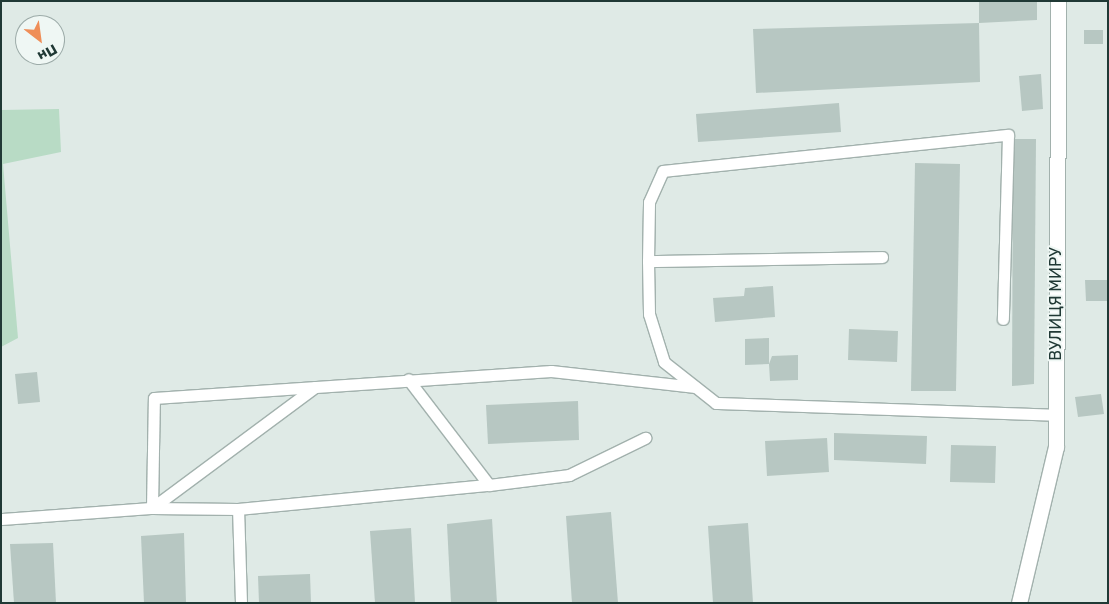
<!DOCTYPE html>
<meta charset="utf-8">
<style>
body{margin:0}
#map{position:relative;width:1109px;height:604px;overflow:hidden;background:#dfeae6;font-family:Rubik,sans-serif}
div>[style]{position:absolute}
.green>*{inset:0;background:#b8dbc5}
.building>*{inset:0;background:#b7c7c2}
.roads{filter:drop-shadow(1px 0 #a2b1ad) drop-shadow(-1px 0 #a2b1ad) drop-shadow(0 1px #a2b1ad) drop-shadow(0 -1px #a2b1ad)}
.service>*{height:11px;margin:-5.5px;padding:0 5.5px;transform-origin:5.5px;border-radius:5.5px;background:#fff}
.tertiary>*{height:15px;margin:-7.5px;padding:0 7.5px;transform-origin:7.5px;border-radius:7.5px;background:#fff}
span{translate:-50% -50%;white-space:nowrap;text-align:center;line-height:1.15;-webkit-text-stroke:4px #eff7f4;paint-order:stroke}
.street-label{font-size:16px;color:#203935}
.frame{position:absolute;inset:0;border:2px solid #203935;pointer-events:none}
.north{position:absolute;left:15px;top:15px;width:50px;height:50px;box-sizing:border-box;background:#eff7f4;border:1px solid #9caba8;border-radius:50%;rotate:150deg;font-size:14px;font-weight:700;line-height:20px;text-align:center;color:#203935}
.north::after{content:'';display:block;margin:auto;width:18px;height:22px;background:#ef8e58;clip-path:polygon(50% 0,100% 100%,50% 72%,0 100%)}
</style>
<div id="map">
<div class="green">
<i style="clip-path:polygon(59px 109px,61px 152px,3px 164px,18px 338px,1px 347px,1px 110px)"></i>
</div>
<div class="building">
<i style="clip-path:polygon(979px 1px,1037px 1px,1037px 20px,979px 23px,980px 82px,756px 93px,753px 29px,979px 23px)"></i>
<i style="clip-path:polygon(1084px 30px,1103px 30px,1103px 44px,1084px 44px)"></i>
<i style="clip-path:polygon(1041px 74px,1043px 109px,1022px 111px,1019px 76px)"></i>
<i style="clip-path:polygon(839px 103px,841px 132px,698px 142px,696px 114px)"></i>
<i style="clip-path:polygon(1013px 139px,1036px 139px,1034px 384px,1012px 386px)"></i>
<i style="clip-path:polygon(915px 163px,960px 164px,956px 391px,911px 391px)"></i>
<i style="clip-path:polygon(1085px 280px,1108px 280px,1108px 301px,1086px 301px)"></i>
<i style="clip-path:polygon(773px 286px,775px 317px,715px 322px,713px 298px,744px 296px,745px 288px)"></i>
<i style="clip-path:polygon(849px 329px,898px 331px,897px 362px,848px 360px)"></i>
<i style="clip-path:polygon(769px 338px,769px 364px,772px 356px,798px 355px,798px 380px,770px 381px,769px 364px,745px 365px,745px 339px)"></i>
<i style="clip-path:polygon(37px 372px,40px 402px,18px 404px,15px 374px)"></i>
<i style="clip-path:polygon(1101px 394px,1104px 414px,1078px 417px,1075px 397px)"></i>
<i style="clip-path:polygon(578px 401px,579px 440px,488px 444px,486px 405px)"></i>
<i style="clip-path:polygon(834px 433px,927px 436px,926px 464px,834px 460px)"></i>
<i style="clip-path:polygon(827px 438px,829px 472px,767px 476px,765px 441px)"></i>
<i style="clip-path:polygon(951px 445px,996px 446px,995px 483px,950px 482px)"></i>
<i style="clip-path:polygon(611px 512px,618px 603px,572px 603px,566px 516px)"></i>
<i style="clip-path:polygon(492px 519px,497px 603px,451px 603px,447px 524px)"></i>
<i style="clip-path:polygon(748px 523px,753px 603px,713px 603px,708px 526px)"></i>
<i style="clip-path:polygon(411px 528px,415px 603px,375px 603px,370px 531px)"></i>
<i style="clip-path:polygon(184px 533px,186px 603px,144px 603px,141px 536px)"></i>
<i style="clip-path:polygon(53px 543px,56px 603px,14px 603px,10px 544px)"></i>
<i style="clip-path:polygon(310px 574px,311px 603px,259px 603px,258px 576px)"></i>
</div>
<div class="roads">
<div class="service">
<i style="left:882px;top:257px;width:234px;rotate:179deg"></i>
<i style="left:648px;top:261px;width:53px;rotate:88.9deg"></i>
<i style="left:649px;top:314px;width:50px;rotate:72.6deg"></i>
<i style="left:664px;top:362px;width:66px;rotate:38.3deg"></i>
<i style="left:716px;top:403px;width:340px;rotate:2deg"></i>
<i style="left:648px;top:261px;width:59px;rotate:-89deg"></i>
<i style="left:649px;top:202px;width:34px;rotate:-66deg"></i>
<i style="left:663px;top:171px;width:347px;rotate:-6deg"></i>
<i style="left:1008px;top:135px;width:184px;rotate:91.6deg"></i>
<i style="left:489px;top:485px;width:81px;rotate:-7.1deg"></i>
<i style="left:569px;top:475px;width:85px;rotate:-26deg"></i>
<i style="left:152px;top:508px;width:203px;rotate:-36.6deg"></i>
<i style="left:152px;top:508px;width:86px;rotate:0.7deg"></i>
<i style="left:1px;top:519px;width:151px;rotate:-4.2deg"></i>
<i style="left:152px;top:508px;width:110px;rotate:-89deg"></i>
<i style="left:154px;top:398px;width:398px;rotate:-3.9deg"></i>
<i style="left:551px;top:371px;width:145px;rotate:6.3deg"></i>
<i style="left:241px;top:603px;width:94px;rotate:-91.8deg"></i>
<i style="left:238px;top:509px;width:252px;rotate:-5.5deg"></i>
<i style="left:489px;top:485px;width:133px;rotate:-127.4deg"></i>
</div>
<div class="tertiary">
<i style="left:1019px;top:603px;width:160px;rotate:-76.7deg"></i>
<i style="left:1056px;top:447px;width:446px;rotate:-89.7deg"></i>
</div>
</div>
<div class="street-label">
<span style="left:1056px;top:304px;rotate:-90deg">ВУЛИЦЯ МИРУ</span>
</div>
<div class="frame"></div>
<div class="north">Пн</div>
</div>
